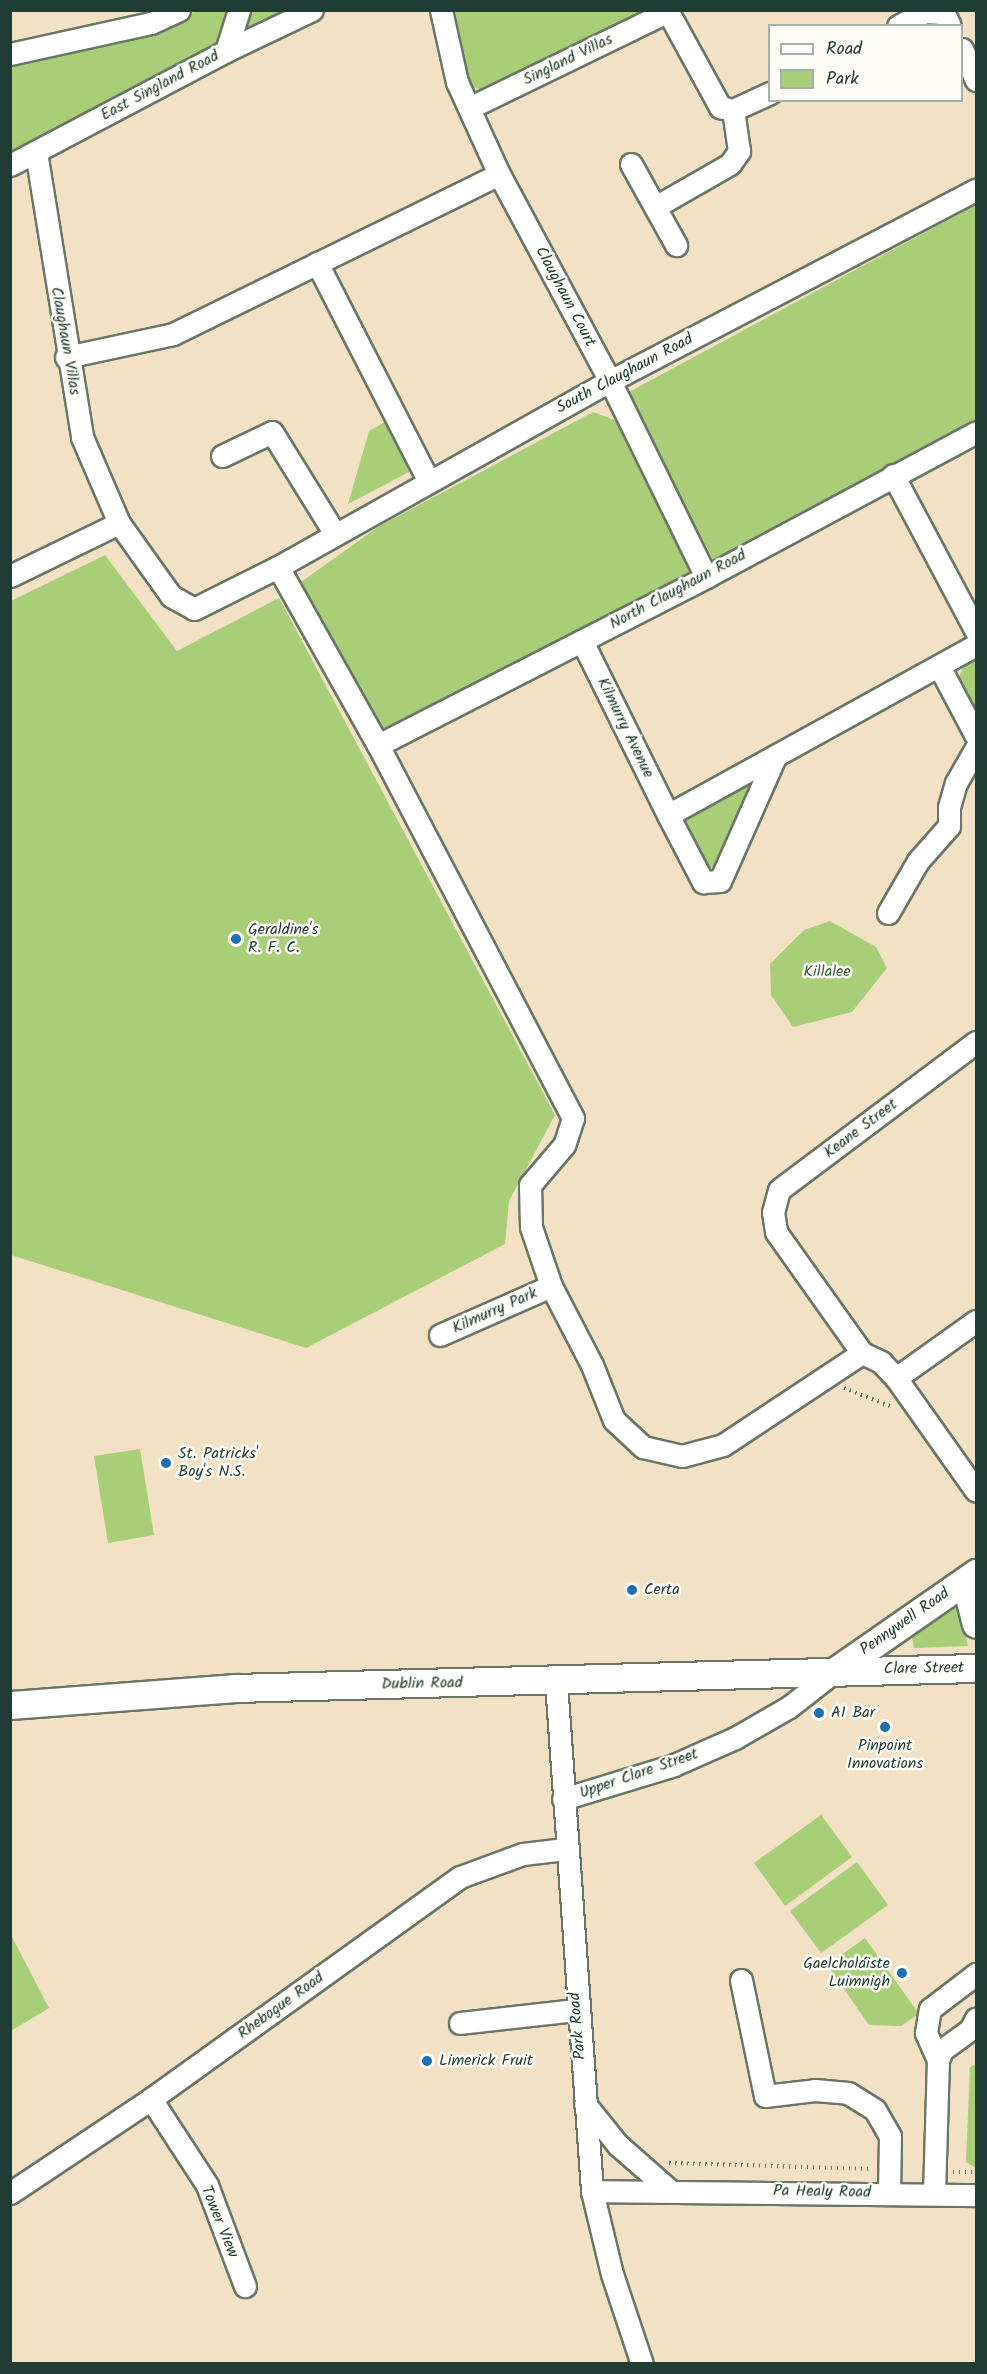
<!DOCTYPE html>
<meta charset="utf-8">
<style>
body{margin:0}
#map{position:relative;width:987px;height:2374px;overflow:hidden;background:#f2e1c4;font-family:Kalam,sans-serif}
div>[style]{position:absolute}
.green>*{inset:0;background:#a8ce78}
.path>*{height:4px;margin-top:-2px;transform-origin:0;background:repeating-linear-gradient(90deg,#697666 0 1.5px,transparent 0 6px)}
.roads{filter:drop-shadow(2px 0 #697666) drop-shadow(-2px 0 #697666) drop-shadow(0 2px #697666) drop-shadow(0 -2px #697666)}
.minor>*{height:21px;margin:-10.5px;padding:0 10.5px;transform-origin:10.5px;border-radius:10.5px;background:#fff}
.major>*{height:27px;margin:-13.5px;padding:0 13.5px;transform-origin:13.5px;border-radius:13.5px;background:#fff}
.dots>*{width:16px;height:16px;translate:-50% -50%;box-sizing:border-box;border:3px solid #fdfcf7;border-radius:50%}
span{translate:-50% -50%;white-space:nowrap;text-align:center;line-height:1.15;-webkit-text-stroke:5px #fdfcf7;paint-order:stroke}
.street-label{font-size:16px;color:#1f3d34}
.poi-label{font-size:16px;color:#1f3d34}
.left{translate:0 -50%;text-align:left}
.right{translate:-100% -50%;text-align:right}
.park-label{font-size:16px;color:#416145}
.frame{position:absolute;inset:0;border:12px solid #1f3d34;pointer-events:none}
.legend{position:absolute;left:768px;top:24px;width:195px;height:78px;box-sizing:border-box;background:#fdfcf7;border:2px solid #a4b0a9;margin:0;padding:8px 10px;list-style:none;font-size:18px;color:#1f3d34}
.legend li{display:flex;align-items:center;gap:12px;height:30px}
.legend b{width:30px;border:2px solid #a4b0a9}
</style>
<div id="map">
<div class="green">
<i style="clip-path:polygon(197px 11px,231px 11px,212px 50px,11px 151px,11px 61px,126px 37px)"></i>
<i style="clip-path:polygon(250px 11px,290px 11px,246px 30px)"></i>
<i style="clip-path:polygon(455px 11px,643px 11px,483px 90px,469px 86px)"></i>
<i style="clip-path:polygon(976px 205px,976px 423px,714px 561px,627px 393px)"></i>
<i style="clip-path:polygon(593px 412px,615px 420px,691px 573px,384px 734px,301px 582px,378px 527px)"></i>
<i style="clip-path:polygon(387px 421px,409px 472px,348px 504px,369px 431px)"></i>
<i style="clip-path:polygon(105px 555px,177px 651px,279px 598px,555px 1115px,509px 1201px,505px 1244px,306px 1348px,11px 1255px,11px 601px)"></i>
<i style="clip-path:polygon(976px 658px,976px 721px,957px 681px,964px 666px)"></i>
<i style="clip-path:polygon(756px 778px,715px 867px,709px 868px,683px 819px)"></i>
<i style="clip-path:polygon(830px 921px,876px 947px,887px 968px,852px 1012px,793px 1027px,771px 995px,770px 964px,804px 930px)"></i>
<i style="clip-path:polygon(140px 1449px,154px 1535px,108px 1543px,94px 1456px)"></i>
<i style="clip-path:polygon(958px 1606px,968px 1646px,914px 1648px,912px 1638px)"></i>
<i style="clip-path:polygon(821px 1815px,852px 1857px,785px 1906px,754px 1863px)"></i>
<i style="clip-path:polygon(857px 1862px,888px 1905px,821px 1953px,790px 1911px)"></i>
<i style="clip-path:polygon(11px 1935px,49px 2008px,11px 2031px,10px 2031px)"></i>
<i style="clip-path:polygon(865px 1938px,919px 2014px,901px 2026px,869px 2025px,827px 1965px)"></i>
<i style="clip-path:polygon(976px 2064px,976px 2168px,966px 2162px,970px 2067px)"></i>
</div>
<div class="path">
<i style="left:844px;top:1388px;width:49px;rotate:21.4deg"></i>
<i style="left:669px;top:2163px;width:202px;rotate:1.7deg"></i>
<i style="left:953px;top:2172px;width:20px"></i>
</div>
<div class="roads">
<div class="minor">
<i style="left:441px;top:10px;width:74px;rotate:77.5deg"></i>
<i style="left:457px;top:82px;width:101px;rotate:65.5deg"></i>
<i style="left:499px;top:174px;width:235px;rotate:61.8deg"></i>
<i style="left:610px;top:381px;width:218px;rotate:63.9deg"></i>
<i style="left:667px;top:10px;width:111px;rotate:61.3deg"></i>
<i style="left:720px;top:107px;width:13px;rotate:13deg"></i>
<i style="left:733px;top:110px;width:41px;rotate:-24.7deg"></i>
<i style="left:898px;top:26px;width:30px;rotate:-28deg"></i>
<i style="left:924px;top:12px;width:20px;rotate:3deg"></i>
<i style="left:944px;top:13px;width:14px;rotate:65deg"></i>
<i style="left:962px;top:49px;width:34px;rotate:66deg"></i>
<i style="left:226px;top:51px;width:43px;rotate:-72.4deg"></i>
<i style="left:10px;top:54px;width:144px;rotate:-12.4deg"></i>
<i style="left:151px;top:23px;width:31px;rotate:-25deg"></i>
<i style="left:469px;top:108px;width:220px;rotate:-25.9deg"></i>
<i style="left:36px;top:152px;width:289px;rotate:80.8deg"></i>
<i style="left:82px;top:437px;width:94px;rotate:66.7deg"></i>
<i style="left:631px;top:164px;width:93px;rotate:60.9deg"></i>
<i style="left:10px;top:165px;width:244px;rotate:-27.8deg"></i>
<i style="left:226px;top:51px;width:95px;rotate:-25.5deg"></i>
<i style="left:655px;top:207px;width:86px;rotate:-29.8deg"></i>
<i style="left:730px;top:164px;width:16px;rotate:-55deg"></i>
<i style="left:739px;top:151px;width:41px;rotate:-98.3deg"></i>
<i style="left:317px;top:263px;width:244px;rotate:62.9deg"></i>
<i style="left:66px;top:357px;width:109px;rotate:-12.1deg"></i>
<i style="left:173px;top:334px;width:363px;rotate:-26.1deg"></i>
<i style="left:222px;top:456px;width:55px;rotate:-25.6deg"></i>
<i style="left:272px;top:432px;width:120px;rotate:58.3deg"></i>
<i style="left:893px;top:475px;width:177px;rotate:62deg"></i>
<i style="left:278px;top:567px;width:204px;rotate:60.7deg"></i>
<i style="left:378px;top:745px;width:421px;rotate:62.4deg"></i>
<i style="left:573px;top:1118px;width:28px;rotate:108deg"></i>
<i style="left:564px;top:1145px;width:52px;rotate:130.4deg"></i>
<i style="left:530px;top:1185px;width:42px;rotate:88.6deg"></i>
<i style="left:531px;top:1227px;width:62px;rotate:71.3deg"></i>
<i style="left:551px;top:1286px;width:89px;rotate:62.6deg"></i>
<i style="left:592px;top:1365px;width:59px;rotate:68.2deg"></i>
<i style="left:614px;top:1420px;width:40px;rotate:43deg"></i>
<i style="left:643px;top:1447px;width:40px;rotate:13deg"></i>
<i style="left:682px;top:1456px;width:42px;rotate:-15deg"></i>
<i style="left:723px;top:1445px;width:167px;rotate:-33.5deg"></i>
<i style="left:10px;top:576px;width:121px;rotate:-25.9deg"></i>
<i style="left:119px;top:523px;width:90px;rotate:54.5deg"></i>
<i style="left:171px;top:596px;width:26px;rotate:29deg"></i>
<i style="left:194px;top:609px;width:94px;rotate:-26.6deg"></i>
<i style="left:278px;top:567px;width:381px;rotate:-29.3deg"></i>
<i style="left:610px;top:381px;width:413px;rotate:-27.6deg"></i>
<i style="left:582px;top:641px;width:194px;rotate:63.7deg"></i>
<i style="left:668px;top:815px;width:352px;rotate:-28.9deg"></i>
<i style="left:940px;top:668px;width:77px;rotate:62.1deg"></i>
<i style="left:378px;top:745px;width:369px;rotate:-27.1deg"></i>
<i style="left:706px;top:577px;width:306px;rotate:-28.2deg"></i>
<i style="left:668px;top:815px;width:76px;rotate:62.4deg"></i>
<i style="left:703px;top:882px;width:17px;rotate:-3deg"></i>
<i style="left:720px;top:881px;width:136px;rotate:-66.1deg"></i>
<i style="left:888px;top:913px;width:60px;rotate:-60deg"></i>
<i style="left:918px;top:861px;width:47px;rotate:-48.5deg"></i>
<i style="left:949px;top:826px;width:19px;rotate:-90deg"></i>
<i style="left:949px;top:807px;width:25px;rotate:-74deg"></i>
<i style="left:956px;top:783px;width:40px;rotate:-60.3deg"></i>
<i style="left:976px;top:1042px;width:246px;rotate:143.1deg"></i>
<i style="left:779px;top:1190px;width:23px;rotate:105deg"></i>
<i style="left:773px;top:1212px;width:20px;rotate:81deg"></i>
<i style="left:776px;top:1232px;width:148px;rotate:54.6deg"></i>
<i style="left:862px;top:1353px;width:21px;rotate:25deg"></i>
<i style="left:881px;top:1362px;width:22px;rotate:47deg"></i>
<i style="left:896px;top:1378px;width:138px;rotate:54.7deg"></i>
<i style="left:440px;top:1335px;width:121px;rotate:-23.8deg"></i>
<i style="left:896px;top:1378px;width:98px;rotate:-35.5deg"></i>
<i style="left:556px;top:1682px;width:510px;rotate:85.95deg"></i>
<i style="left:592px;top:2191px;width:85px;rotate:76.5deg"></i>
<i style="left:612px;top:2274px;width:95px;rotate:71.6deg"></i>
<i style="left:563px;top:1799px;width:116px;rotate:-17deg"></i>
<i style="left:674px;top:1765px;width:67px;rotate:-23.9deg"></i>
<i style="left:735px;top:1738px;width:62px;rotate:-29.9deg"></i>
<i style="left:789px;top:1707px;width:58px;rotate:-38deg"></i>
<i style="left:741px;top:1980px;width:118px;rotate:78.3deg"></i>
<i style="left:765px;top:2096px;width:50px;rotate:-6.8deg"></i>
<i style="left:815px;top:2090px;width:33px;rotate:5deg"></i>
<i style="left:848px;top:2093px;width:32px;rotate:32deg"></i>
<i style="left:875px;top:2110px;width:30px;rotate:60deg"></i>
<i style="left:890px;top:2136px;width:57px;rotate:91deg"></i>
<i style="left:460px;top:2023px;width:117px;rotate:-6.4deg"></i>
<i style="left:938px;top:2060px;width:30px;rotate:-114deg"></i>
<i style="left:926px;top:2033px;width:24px;rotate:-81deg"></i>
<i style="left:930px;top:2009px;width:58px;rotate:-37.3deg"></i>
<i style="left:151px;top:2099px;width:103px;rotate:56.9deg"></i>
<i style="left:207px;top:2185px;width:108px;rotate:69.4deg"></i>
<i style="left:585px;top:2104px;width:53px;rotate:51.2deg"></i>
<i style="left:618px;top:2145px;width:67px;rotate:41.3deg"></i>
<i style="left:592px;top:2191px;width:384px;rotate:0.6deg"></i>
<i style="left:10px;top:2193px;width:169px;rotate:-33.7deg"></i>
<i style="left:151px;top:2099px;width:380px;rotate:-35.7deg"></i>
<i style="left:460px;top:1877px;width:67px;rotate:-20.1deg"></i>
<i style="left:523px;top:1854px;width:42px;rotate:-6.8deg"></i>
<i style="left:934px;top:2194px;width:134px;rotate:-88.3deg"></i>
<i style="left:938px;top:2060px;width:11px;rotate:-68deg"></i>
<i style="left:942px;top:2050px;width:34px;rotate:-36deg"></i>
<i style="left:970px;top:2030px;width:13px;rotate:-63deg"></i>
</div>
<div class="major">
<i style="left:965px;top:1581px;width:44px;rotate:75.7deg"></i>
<i style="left:835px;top:1671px;width:172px;rotate:-34.8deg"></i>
<i style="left:10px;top:1705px;width:226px;rotate:-4.3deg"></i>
<i style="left:235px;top:1688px;width:741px;rotate:-1.55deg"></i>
</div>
</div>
<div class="dots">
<i style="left:236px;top:939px;background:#1f6fb2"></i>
<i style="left:166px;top:1463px;background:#1f6fb2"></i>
<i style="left:632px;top:1590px;background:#1f6fb2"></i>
<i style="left:819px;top:1713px;background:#1f6fb2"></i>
<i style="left:885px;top:1727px;background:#1f6fb2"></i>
<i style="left:902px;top:1973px;background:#1f6fb2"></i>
<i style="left:427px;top:2061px;background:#1f6fb2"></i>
</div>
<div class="street-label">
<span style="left:568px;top:60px;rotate:-26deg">Singland Villas</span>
<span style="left:160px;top:86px;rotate:-28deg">East Singland Road</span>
<span style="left:565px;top:297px;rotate:62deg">Claughaun Court</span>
<span style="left:65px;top:341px;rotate:80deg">Claughaun Villas</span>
<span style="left:625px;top:374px;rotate:-28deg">South Claughaun Road</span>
<span style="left:678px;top:590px;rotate:-28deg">North Claughaun Road</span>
<span style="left:625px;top:728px;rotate:64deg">Kilmurry Avenue</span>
<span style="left:861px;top:1129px;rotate:-37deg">Keane Street</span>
<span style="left:495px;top:1311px;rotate:-24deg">Kilmurry Park</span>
<span style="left:905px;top:1622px;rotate:-35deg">Pennywell Road</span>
<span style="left:924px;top:1669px;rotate:-1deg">Clare Street</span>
<span style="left:422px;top:1684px;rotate:-1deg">Dublin Road</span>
<span style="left:639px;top:1774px;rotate:-19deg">Upper Clare Street</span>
<span style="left:281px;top:2006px;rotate:-36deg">Rhebogue Road</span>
<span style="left:578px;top:2026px;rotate:-95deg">Park Road</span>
<span style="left:822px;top:2192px;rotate:1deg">Pa Healy Road</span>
<span style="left:219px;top:2222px;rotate:68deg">Tower View</span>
</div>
<div class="poi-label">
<span class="left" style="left:248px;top:939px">Geraldine's<br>R. F. C.</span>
<span class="left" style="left:178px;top:1463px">St. Patricks'<br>Boy's N.S.</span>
<span class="left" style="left:644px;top:1590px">Certa</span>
<span class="left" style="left:831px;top:1713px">A1 Bar</span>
<span style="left:885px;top:1755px">Pinpoint<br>Innovations</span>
<span class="right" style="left:890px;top:1973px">Gaelcholáiste<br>Luimnigh</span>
<span class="left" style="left:439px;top:2061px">Limerick Fruit</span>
</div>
<div class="park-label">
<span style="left:827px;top:972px">Killalee</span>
</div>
<div class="frame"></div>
<ul class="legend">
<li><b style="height:8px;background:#fff"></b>Road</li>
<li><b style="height:16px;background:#a8ce78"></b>Park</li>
</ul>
</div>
